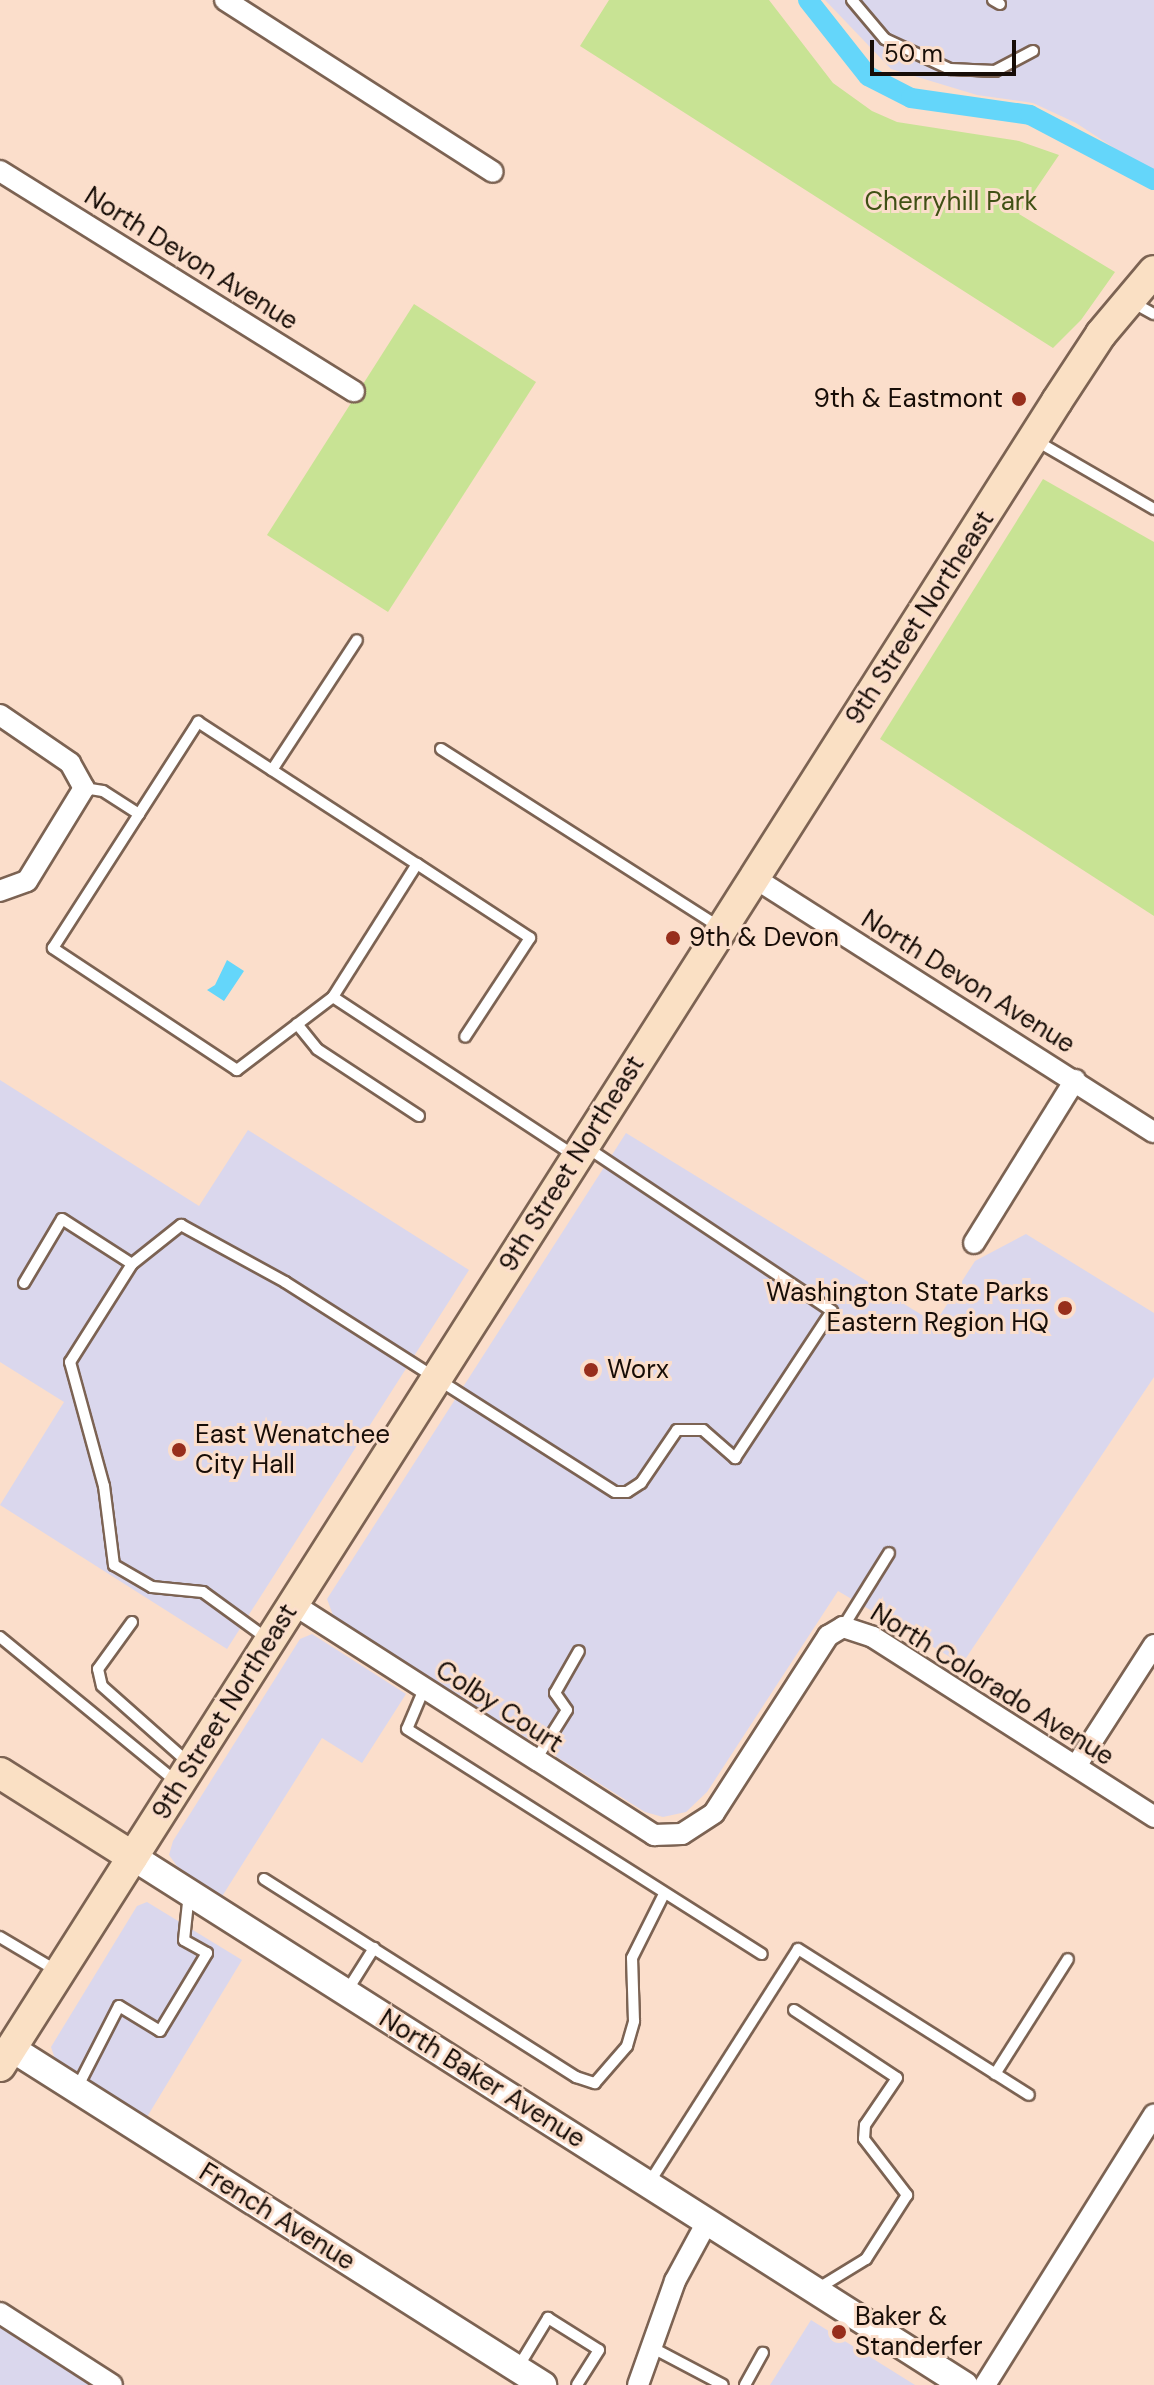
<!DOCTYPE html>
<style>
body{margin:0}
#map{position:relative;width:1154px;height:2385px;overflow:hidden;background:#fbdecb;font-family:"DM Sans",sans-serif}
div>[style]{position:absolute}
.commercial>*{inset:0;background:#dad7ed}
.green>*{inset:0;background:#c8e394}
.water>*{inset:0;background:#64d6fa}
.canal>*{height:20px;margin:-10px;padding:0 10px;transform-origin:10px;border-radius:10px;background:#64d6fa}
.roads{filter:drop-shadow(2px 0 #7c6353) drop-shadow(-2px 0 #7c6353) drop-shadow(0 2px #7c6353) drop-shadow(0 -2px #7c6353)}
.service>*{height:10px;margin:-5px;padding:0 5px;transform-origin:5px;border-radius:5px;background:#fff}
.minor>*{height:20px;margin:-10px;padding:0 10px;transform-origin:10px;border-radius:10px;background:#fff}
.tertiary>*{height:26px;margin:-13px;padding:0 13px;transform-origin:13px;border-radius:13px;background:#fff}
.secondary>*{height:30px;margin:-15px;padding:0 15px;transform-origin:15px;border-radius:15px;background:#fae0c4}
.dots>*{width:22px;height:22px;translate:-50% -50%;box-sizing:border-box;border:4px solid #fbdecb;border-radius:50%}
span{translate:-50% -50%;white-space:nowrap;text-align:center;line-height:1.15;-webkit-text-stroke:6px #fbdecb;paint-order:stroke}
.park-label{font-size:26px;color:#3f5014}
.street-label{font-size:26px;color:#170d07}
.poi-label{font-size:26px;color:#170d07}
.right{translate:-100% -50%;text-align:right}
.left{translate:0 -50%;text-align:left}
.scale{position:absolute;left:870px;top:40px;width:146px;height:36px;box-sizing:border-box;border:4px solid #170d07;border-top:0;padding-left:10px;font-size:24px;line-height:28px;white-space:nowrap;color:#170d07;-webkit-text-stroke:6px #fbdecb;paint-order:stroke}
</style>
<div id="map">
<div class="commercial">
<i style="clip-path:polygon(825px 0,1154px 0,1154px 174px,1076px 123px,1033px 103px,977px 95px,891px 69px)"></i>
<i style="clip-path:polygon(0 1080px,199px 1206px,248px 1130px,469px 1270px,227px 1649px,0 1505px,64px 1402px,0 1362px)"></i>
<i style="clip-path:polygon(626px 1133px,935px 1323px,975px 1261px,1026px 1234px,1154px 1313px,1154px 1377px,962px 1664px,838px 1591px,707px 1792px,686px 1812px,663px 1817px,645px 1812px,334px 1618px,327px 1599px)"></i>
<i style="clip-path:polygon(312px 1634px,406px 1694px,362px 1763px,322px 1738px,221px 1898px,177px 1866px,169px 1855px,173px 1841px,300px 1639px)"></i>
<i style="clip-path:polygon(147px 1902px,242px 1960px,147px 2117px,55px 2059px,51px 2047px,137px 1906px)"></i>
<i style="clip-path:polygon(0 2308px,125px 2385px,0 2385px)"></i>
<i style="clip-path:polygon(811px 2320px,915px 2385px,770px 2385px)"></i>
</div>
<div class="green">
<i style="clip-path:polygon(609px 0,769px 0,833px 83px,872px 111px,897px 122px,1019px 141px,1059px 155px,1019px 214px,1115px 272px,1081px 320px,1053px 348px,580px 46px)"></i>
<i style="clip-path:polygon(414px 304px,536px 382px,388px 612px,267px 535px)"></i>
<i style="clip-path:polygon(1043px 479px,1154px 542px,1154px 916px,880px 739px)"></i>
</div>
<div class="water">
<i style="clip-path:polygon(227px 960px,244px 971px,224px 1001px,207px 990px,215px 985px)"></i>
</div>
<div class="canal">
<i style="left:808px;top:0;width:97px;rotate:51.7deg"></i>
<i style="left:868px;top:76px;width:48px;rotate:27.1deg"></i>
<i style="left:911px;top:98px;width:120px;rotate:8.1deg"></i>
<i style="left:1030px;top:115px;width:140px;rotate:27.7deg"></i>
</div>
<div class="roads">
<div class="service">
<i style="left:852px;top:0;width:51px;rotate:49.8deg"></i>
<i style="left:885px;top:39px;width:72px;rotate:24.8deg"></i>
<i style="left:950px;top:69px;width:45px;rotate:2.5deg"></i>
<i style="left:995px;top:71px;width:43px;rotate:-27.8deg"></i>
<i style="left:993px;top:0;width:8px;rotate:30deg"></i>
<i style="left:1132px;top:302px;width:25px;rotate:29deg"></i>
<i style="left:1035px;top:440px;width:138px;rotate:30.1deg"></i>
<i style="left:441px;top:749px;width:330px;rotate:32.6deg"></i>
<i style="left:272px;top:770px;width:155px;rotate:-56.8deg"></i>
<i style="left:84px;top:788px;width:19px;rotate:9deg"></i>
<i style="left:103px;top:791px;width:43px;rotate:32.6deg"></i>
<i style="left:417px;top:864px;width:135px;rotate:33.2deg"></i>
<i style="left:530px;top:938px;width:118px;rotate:123.3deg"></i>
<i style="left:333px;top:997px;width:121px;rotate:142.8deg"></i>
<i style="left:237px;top:1070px;width:221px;rotate:-146.5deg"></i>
<i style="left:53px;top:948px;width:269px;rotate:-57.3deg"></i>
<i style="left:198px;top:722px;width:261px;rotate:33deg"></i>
<i style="left:417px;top:864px;width:157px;rotate:122.3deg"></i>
<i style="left:333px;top:997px;width:290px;rotate:33.3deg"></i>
<i style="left:297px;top:1024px;width:32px;rotate:51deg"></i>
<i style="left:317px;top:1049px;width:122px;rotate:33.3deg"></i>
<i style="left:132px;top:1264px;width:116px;rotate:122.3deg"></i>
<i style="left:70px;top:1362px;width:129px;rotate:74.7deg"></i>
<i style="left:104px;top:1486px;width:80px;rotate:82.8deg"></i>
<i style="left:114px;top:1565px;width:44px;rotate:30.1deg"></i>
<i style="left:152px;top:1587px;width:51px;rotate:5.6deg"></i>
<i style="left:203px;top:1592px;width:82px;rotate:36deg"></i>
<i style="left:24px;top:1283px;width:74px;rotate:-59.3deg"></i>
<i style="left:62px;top:1219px;width:83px;rotate:32.7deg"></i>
<i style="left:132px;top:1264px;width:63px;rotate:-38.5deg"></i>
<i style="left:181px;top:1225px;width:119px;rotate:28.7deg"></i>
<i style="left:285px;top:1282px;width:391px;rotate:32.5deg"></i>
<i style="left:615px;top:1492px;width:12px"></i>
<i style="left:627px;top:1492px;width:17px;rotate:-33deg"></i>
<i style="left:641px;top:1483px;width:64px;rotate:-55.8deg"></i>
<i style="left:677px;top:1430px;width:26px"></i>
<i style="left:703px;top:1430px;width:43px;rotate:41.2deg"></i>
<i style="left:735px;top:1458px;width:176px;rotate:-56.6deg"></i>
<i style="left:832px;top:1311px;width:297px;rotate:-146.3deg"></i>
<i style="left:132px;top:1622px;width:58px;rotate:125.9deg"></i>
<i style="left:98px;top:1669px;width:17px;rotate:77deg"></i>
<i style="left:102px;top:1686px;width:118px;rotate:41.6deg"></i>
<i style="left:843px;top:1627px;width:87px;rotate:-58.1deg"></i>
<i style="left:0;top:1637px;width:230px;rotate:39.4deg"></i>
<i style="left:424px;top:1689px;width:43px;rotate:113deg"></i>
<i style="left:407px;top:1729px;width:420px;rotate:32.4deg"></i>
<i style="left:535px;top:1761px;width:60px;rotate:-57.9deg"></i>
<i style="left:567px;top:1710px;width:21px;rotate:-125deg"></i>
<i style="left:555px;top:1693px;width:48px;rotate:-60.3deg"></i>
<i style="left:264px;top:1879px;width:370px;rotate:32.4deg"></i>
<i style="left:576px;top:2077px;width:20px;rotate:18deg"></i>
<i style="left:595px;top:2083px;width:49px;rotate:-49.1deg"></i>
<i style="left:627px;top:2046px;width:26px;rotate:-74deg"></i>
<i style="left:634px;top:2021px;width:63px;rotate:-91.8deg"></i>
<i style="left:632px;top:1958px;width:69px;rotate:-63.4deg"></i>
<i style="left:0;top:1937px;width:66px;rotate:30.8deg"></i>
<i style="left:347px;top:1991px;width:51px;rotate:-57.9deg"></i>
<i style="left:794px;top:2010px;width:123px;rotate:33.4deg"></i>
<i style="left:897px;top:2078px;width:57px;rotate:124.2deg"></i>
<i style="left:865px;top:2125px;width:14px;rotate:94deg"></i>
<i style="left:864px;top:2139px;width:71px;rotate:52.5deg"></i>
<i style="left:907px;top:2195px;width:76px;rotate:122.6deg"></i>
<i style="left:866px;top:2259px;width:57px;rotate:148.5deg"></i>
<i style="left:995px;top:2074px;width:136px;rotate:-57.6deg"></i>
<i style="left:77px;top:2088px;width:92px;rotate:-62.9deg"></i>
<i style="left:119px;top:2006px;width:48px;rotate:31.4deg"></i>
<i style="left:160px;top:2031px;width:91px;rotate:-58.9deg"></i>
<i style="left:207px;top:1953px;width:26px;rotate:-151deg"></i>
<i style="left:184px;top:1940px;width:47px;rotate:-83.9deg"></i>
<i style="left:649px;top:2183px;width:277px;rotate:-57.5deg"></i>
<i style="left:798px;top:1949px;width:273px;rotate:32.3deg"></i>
<i style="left:651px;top:2347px;width:81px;rotate:27.8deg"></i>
<i style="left:517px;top:2369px;width:60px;rotate:-58.7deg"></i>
<i style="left:548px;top:2318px;width:60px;rotate:32.1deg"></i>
<i style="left:599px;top:2350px;width:41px;rotate:122.2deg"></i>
<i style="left:745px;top:2385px;width:37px;rotate:-61deg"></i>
</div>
<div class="minor">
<i style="left:225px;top:0;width:318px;rotate:32.7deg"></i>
<i style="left:0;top:171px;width:417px;rotate:31.9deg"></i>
<i style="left:0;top:715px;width:85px;rotate:34.4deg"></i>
<i style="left:70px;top:763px;width:29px;rotate:61deg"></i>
<i style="left:84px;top:788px;width:109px;rotate:121.5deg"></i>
<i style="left:27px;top:881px;width:29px;rotate:160deg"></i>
<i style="left:753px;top:877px;width:475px;rotate:32.5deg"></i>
<i style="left:974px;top:1243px;width:192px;rotate:-58.2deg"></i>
<i style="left:293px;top:1604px;width:429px;rotate:32.6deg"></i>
<i style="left:654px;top:1835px;width:28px;rotate:-2deg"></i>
<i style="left:682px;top:1834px;width:38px;rotate:-33deg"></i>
<i style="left:714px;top:1813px;width:211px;rotate:-57.2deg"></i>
<i style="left:828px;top:1636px;width:17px;rotate:-31deg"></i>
<i style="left:843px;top:1627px;width:32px;rotate:18deg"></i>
<i style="left:873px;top:1637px;width:334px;rotate:32.6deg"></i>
<i style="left:1076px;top:1766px;width:144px;rotate:-57.2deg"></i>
<i style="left:0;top:2313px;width:133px;rotate:32.7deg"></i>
<i style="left:638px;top:2385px;width:110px;rotate:-70.4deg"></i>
<i style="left:675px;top:2281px;width:67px;rotate:-61.5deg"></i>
<i style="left:985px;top:2385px;width:319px;rotate:-58deg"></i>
</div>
<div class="tertiary">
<i style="left:133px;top:1857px;width:985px;rotate:32.43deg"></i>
<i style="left:11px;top:2048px;width:630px;rotate:32.35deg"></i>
</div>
<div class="secondary">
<i style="left:0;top:1773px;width:157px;rotate:32.3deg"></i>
<i style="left:0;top:2066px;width:1972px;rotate:-57.59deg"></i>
<i style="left:1057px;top:401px;width:80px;rotate:-56.7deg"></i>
<i style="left:1101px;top:334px;width:82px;rotate:-49.9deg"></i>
</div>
</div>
<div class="dots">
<i style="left:1019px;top:399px;background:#972e1c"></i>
<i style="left:673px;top:938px;background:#972e1c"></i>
<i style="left:1065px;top:1308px;background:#972e1c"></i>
<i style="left:591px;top:1370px;background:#972e1c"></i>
<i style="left:179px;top:1450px;background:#972e1c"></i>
<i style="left:839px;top:2332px;background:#972e1c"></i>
</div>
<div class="park-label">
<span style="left:951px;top:202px">Cherryhill Park</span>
</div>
<div class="street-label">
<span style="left:191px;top:259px;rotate:32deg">North Devon Avenue</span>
<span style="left:920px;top:618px;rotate:-57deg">9th Street Northeast</span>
<span style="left:968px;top:982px;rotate:32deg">North Devon Avenue</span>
<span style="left:572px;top:1164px;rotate:-58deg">9th Street Northeast</span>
<span style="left:992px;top:1685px;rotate:32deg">North Colorado Avenue</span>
<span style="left:499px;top:1707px;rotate:33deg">Colby Court</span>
<span style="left:225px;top:1712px;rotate:-58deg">9th Street Northeast</span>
<span style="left:482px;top:2079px;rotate:32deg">North Baker Avenue</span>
<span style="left:277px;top:2217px;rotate:32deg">French Avenue</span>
</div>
<div class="poi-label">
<span class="right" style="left:1003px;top:399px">9th &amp; Eastmont</span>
<span class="left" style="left:689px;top:938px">9th &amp; Devon</span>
<span class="right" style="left:1049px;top:1308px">Washington State Parks<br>Eastern Region HQ</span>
<span class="left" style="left:607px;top:1370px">Worx</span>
<span class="left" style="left:195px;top:1450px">East Wenatchee<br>City Hall</span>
<span class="left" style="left:855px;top:2332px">Baker &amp;<br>Standerfer</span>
</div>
<div class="scale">50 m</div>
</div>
